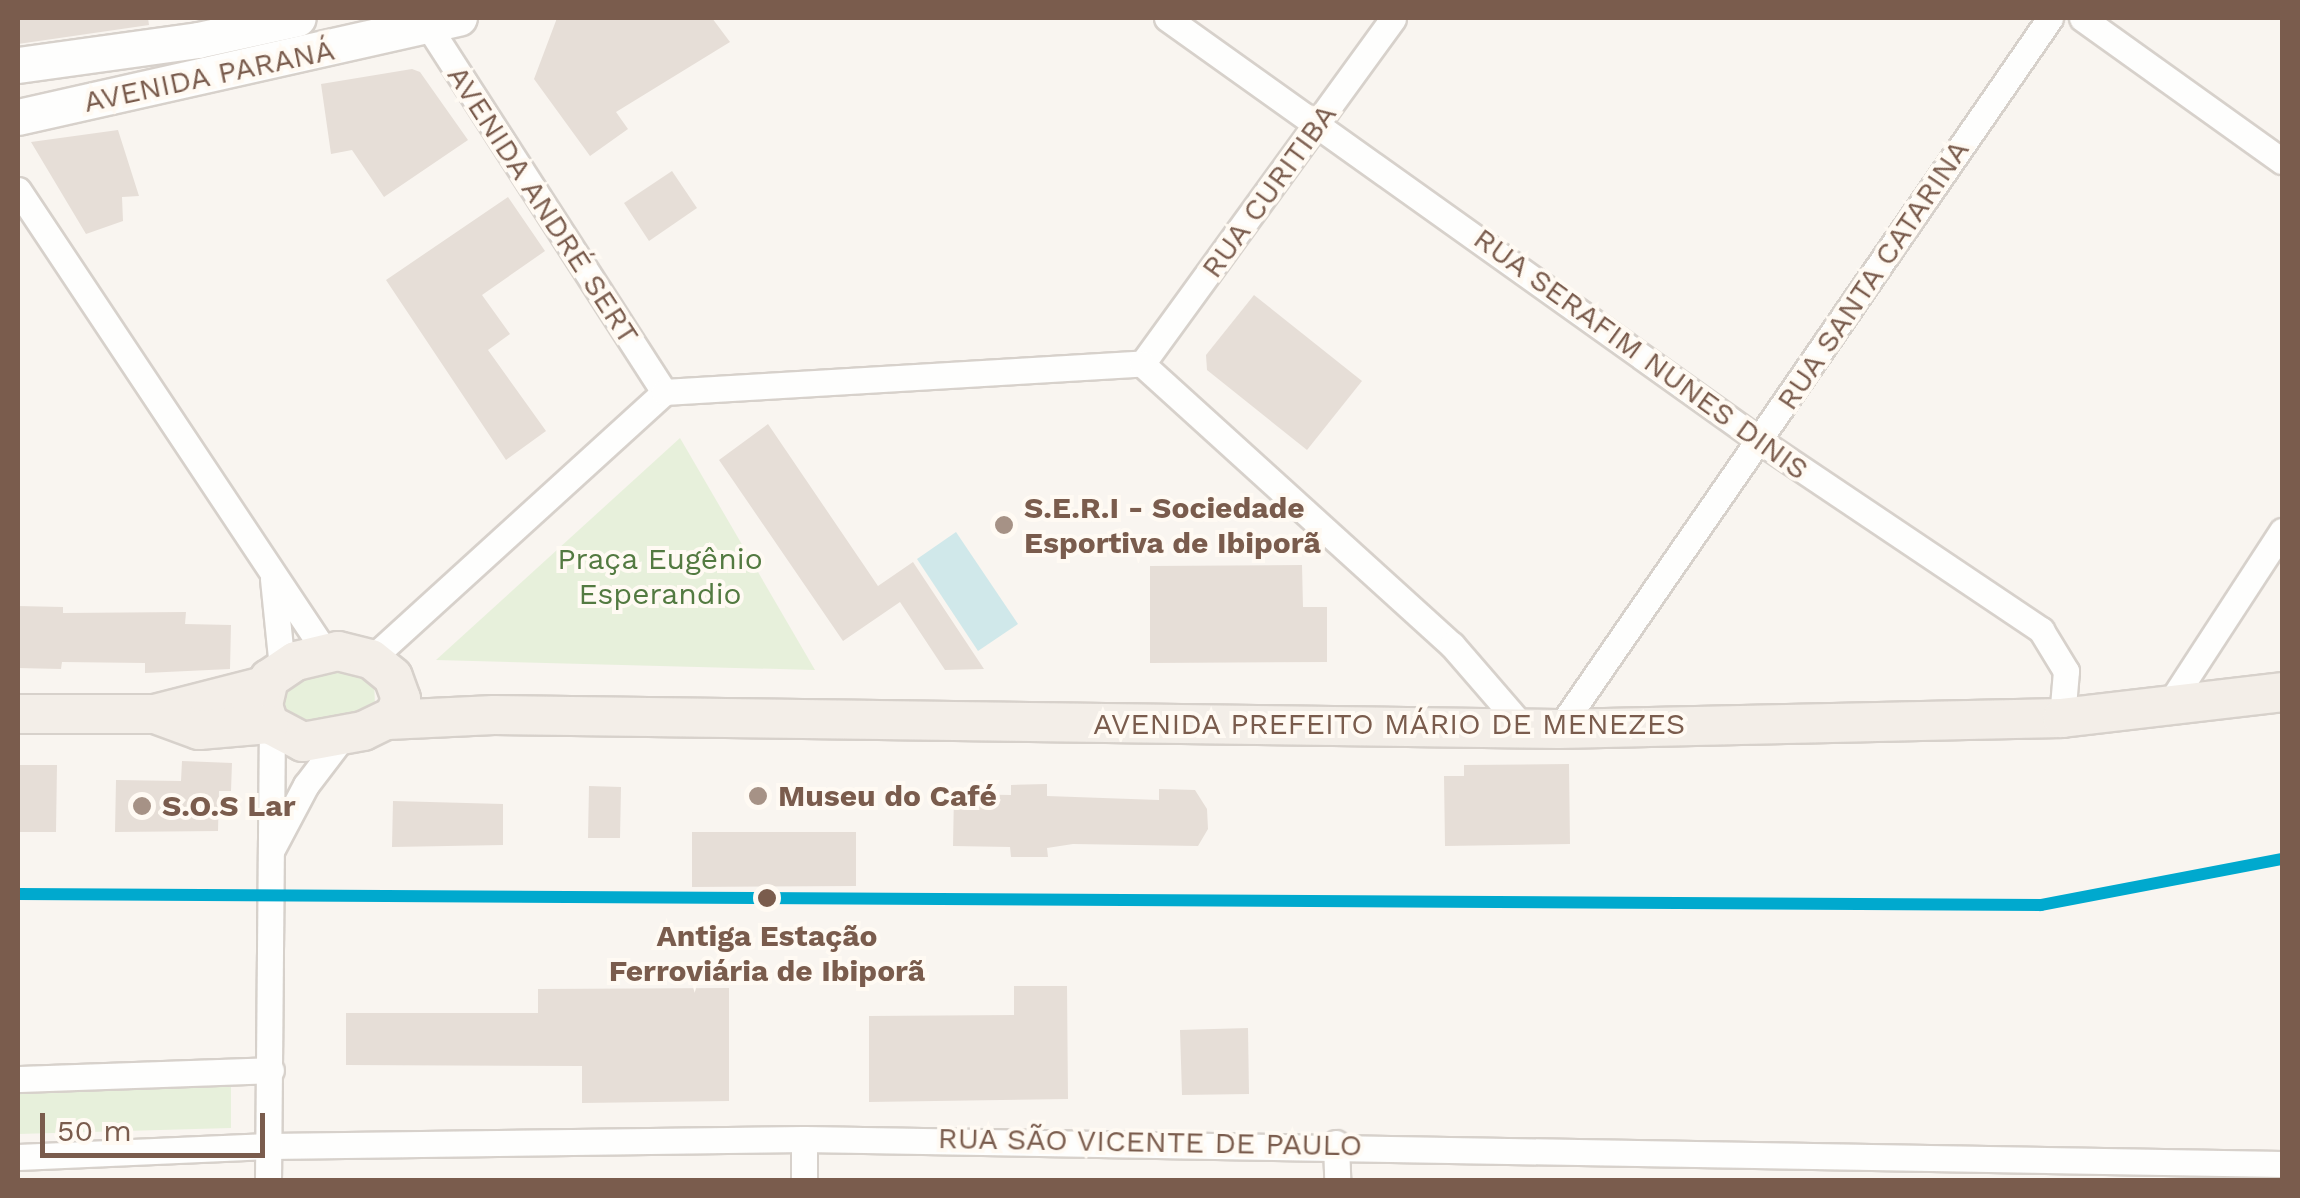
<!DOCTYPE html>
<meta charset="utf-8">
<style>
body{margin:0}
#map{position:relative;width:2300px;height:1198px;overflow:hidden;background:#f9f5f0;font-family:"Work Sans",sans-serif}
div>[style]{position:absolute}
.green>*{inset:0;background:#e7f0db}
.water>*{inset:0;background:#d0e8ea}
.building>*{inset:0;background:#e6ded7}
.roads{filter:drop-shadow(2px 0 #d7d1cb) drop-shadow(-2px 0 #d7d1cb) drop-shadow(0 2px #d7d1cb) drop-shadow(0 -2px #d7d1cb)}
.street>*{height:25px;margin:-12.5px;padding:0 12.5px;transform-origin:12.5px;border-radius:12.5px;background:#fefefd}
.secondary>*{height:35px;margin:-17.5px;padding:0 17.5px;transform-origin:17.5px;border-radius:17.5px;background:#fefefd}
.primary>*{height:38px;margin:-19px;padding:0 19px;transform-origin:19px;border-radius:19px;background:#f3eee8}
.rail-1>*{height:12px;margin:-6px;padding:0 6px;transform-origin:6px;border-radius:6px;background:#00a9ce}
.dots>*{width:28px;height:28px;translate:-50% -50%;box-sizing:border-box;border:5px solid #fffaf3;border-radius:50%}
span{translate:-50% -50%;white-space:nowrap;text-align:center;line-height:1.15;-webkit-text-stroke:8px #fffaf3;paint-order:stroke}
.street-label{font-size:30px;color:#7a5c4d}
.poi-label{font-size:30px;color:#7a5c4d;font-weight:700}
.left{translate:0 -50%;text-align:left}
.park-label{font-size:30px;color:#537a41}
.stop-label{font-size:30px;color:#7a5c4d;font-weight:700}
.frame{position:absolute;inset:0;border:20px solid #7a5c4d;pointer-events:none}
.scale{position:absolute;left:40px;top:1113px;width:225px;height:45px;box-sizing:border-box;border:5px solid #7a5c4d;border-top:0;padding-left:12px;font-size:30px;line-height:35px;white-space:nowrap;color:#7a5c4d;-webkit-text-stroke:8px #fffaf3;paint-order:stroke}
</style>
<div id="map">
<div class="green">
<i style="clip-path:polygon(680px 438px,815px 670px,436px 660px)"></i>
<i style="clip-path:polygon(331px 664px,374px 679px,375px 706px,310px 723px,286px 715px,283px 690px,298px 676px)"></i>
<i style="clip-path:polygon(231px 1080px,231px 1128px,18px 1134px,18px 1090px)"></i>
</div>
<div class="water">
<i style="clip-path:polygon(956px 532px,1018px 624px,978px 651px,917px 559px)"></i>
</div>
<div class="building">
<i style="clip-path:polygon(18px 18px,148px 18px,149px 25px,18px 44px)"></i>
<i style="clip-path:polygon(557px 18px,712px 18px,730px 42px,616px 112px,628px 129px,590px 156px,534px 79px)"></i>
<i style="clip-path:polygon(412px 69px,420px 72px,468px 140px,384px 197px,352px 150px,331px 154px,321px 84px)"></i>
<i style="clip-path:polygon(118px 130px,139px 196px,122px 197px,123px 221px,86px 234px,31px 142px)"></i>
<i style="clip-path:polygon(672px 171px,697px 208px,649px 241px,624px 203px)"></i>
<i style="clip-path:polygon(508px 197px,545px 251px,482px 295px,510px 334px,488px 350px,546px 431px,506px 460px,386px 280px)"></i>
<i style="clip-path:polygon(1254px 295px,1362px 381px,1307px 450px,1207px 370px,1206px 355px)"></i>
<i style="clip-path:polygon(768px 424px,878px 586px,913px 562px,984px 669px,945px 670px,900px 602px,843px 641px,719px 460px)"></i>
<i style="clip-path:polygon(1302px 565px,1303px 607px,1327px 607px,1327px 662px,1150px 663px,1150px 566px)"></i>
<i style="clip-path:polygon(18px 606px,63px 607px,63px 613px,186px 612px,185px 624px,231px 625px,230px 669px,145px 673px,145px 663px,62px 662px,61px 669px,18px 668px)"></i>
<i style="clip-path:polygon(182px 761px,232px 763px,231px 791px,219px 791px,218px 831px,115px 832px,116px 780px,181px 781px)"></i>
<i style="clip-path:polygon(1569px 764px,1570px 844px,1445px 846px,1444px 776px,1464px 776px,1464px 765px)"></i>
<i style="clip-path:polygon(18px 765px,57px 765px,56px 832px,18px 832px)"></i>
<i style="clip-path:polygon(1047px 784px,1047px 796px,1159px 800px,1159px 789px,1195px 790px,1207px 809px,1208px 829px,1198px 846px,1073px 844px,1047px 848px,1048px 857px,1011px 857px,1010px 847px,953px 846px,954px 794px,1011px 795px,1011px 785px)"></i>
<i style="clip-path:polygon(589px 786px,621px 787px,620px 838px,588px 838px)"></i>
<i style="clip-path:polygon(393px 801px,503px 804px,503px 845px,392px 847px)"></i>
<i style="clip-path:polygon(692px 832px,856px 832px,856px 886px,692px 887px)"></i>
<i style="clip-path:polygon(1014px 986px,1067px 986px,1068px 1099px,869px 1102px,869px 1016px,1014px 1015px)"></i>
<i style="clip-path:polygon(729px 988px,729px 1101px,582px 1103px,582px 1066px,346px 1065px,346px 1013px,538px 1013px,538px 989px)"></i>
<i style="clip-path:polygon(1248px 1028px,1249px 1094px,1182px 1095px,1180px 1030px)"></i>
</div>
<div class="roads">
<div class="street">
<i style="left:423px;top:18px;width:445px;rotate:57.2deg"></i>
<i style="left:1167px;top:18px;width:728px;rotate:35.5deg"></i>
<i style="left:1760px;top:441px;width:339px;rotate:33.9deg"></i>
<i style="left:2041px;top:630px;width:48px;rotate:58.6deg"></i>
<i style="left:2066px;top:671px;width:47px;rotate:94.9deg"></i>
<i style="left:2082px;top:18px;width:246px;rotate:35.6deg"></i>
<i style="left:18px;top:190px;width:556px;rotate:56.37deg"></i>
<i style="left:1142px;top:364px;width:427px;rotate:-54deg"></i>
<i style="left:273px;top:579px;width:88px;rotate:84.2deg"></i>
<i style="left:371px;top:659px;width:396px;rotate:-42.3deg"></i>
<i style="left:664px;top:392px;width:479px;rotate:-3.4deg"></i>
<i style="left:1142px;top:364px;width:418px;rotate:42.2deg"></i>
<i style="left:1452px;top:645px;width:110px;rotate:49.1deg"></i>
<i style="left:2168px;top:706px;width:209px;rotate:-56.9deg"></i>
<i style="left:1559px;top:729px;width:864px;rotate:-55.37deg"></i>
<i style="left:271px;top:851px;width:75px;rotate:-62.1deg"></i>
<i style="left:306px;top:785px;width:63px;rotate:-52.8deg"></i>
<i style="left:18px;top:1079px;width:253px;rotate:-2deg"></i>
<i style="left:804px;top:1139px;width:41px;rotate:90deg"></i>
<i style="left:1336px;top:1143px;width:37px;rotate:88deg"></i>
<i style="left:18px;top:1157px;width:251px;rotate:-2.5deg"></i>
<i style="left:269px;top:1146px;width:535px;rotate:-0.75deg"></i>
<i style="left:804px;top:1139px;width:1478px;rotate:0.97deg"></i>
<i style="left:268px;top:1180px;width:454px;rotate:-89.5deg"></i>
</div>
<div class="secondary">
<i style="left:18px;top:65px;width:182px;rotate:-7.9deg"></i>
<i style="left:198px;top:40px;width:102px;rotate:-12.4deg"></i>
<i style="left:18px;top:117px;width:452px;rotate:-12.7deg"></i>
</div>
<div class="primary">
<i style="left:338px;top:651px;width:34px;rotate:14deg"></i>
<i style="left:371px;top:659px;width:28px;rotate:39deg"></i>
<i style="left:393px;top:677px;width:23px;rotate:70deg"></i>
<i style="left:401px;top:699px;width:18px;rotate:112deg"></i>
<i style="left:394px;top:716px;width:34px;rotate:154deg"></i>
<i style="left:363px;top:731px;width:61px;rotate:169.6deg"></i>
<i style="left:303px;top:742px;width:38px;rotate:-152deg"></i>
<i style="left:269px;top:724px;width:20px;rotate:-108deg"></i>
<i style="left:263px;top:705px;width:27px;rotate:-77deg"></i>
<i style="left:269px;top:679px;width:32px;rotate:-34deg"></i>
<i style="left:296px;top:661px;width:43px;rotate:-13.4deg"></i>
<i style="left:18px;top:714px;width:137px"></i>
<i style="left:155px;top:714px;width:113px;rotate:-14.4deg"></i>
<i style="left:155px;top:714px;width:47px;rotate:20deg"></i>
<i style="left:199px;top:730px;width:70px;rotate:-4.9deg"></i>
<i style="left:388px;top:720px;width:106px;rotate:-2.7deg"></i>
<i style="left:494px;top:715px;width:1065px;rotate:0.75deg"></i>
<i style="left:1559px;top:729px;width:503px;rotate:-1.25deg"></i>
<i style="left:2062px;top:718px;width:222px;rotate:-6.7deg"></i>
</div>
</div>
<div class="rail-1">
<i style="left:18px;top:894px;width:2023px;rotate:0.31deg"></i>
<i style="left:2041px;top:905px;width:245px;rotate:-10.8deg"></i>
</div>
<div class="dots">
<i style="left:1004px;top:525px;background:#a69286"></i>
<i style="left:758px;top:796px;background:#a69286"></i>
<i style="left:142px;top:806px;background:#a69286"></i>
<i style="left:767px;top:898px;background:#7a5c4d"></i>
</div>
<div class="street-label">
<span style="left:209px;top:76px;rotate:-12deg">AVENIDA PARANÁ</span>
<span style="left:1269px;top:191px;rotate:-54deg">RUA CURITIBA</span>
<span style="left:543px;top:205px;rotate:57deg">AVENIDA ANDRÉ SERT</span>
<span style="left:1873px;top:275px;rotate:-56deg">RUA SANTA CATARINA</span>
<span style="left:1641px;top:354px;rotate:36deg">RUA SERAFIM NUNES DINIS</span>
<span style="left:1389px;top:724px">AVENIDA PREFEITO MÁRIO DE MENEZES</span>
<span style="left:1150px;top:1142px;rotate:1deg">RUA SÃO VICENTE DE PAULO</span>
</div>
<div class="poi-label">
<span class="left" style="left:1024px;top:525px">S.E.R.I - Sociedade<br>Esportiva de Ibiporã</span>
<span class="left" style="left:778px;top:796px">Museu do Café</span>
<span class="left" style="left:162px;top:806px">S.O.S Lar</span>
</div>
<div class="park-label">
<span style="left:660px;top:576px">Praça Eugênio<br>Esperandio</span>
</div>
<div class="stop-label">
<span style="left:767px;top:953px">Antiga Estação<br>Ferroviária de Ibiporã</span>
</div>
<div class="frame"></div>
<div class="scale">50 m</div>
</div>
